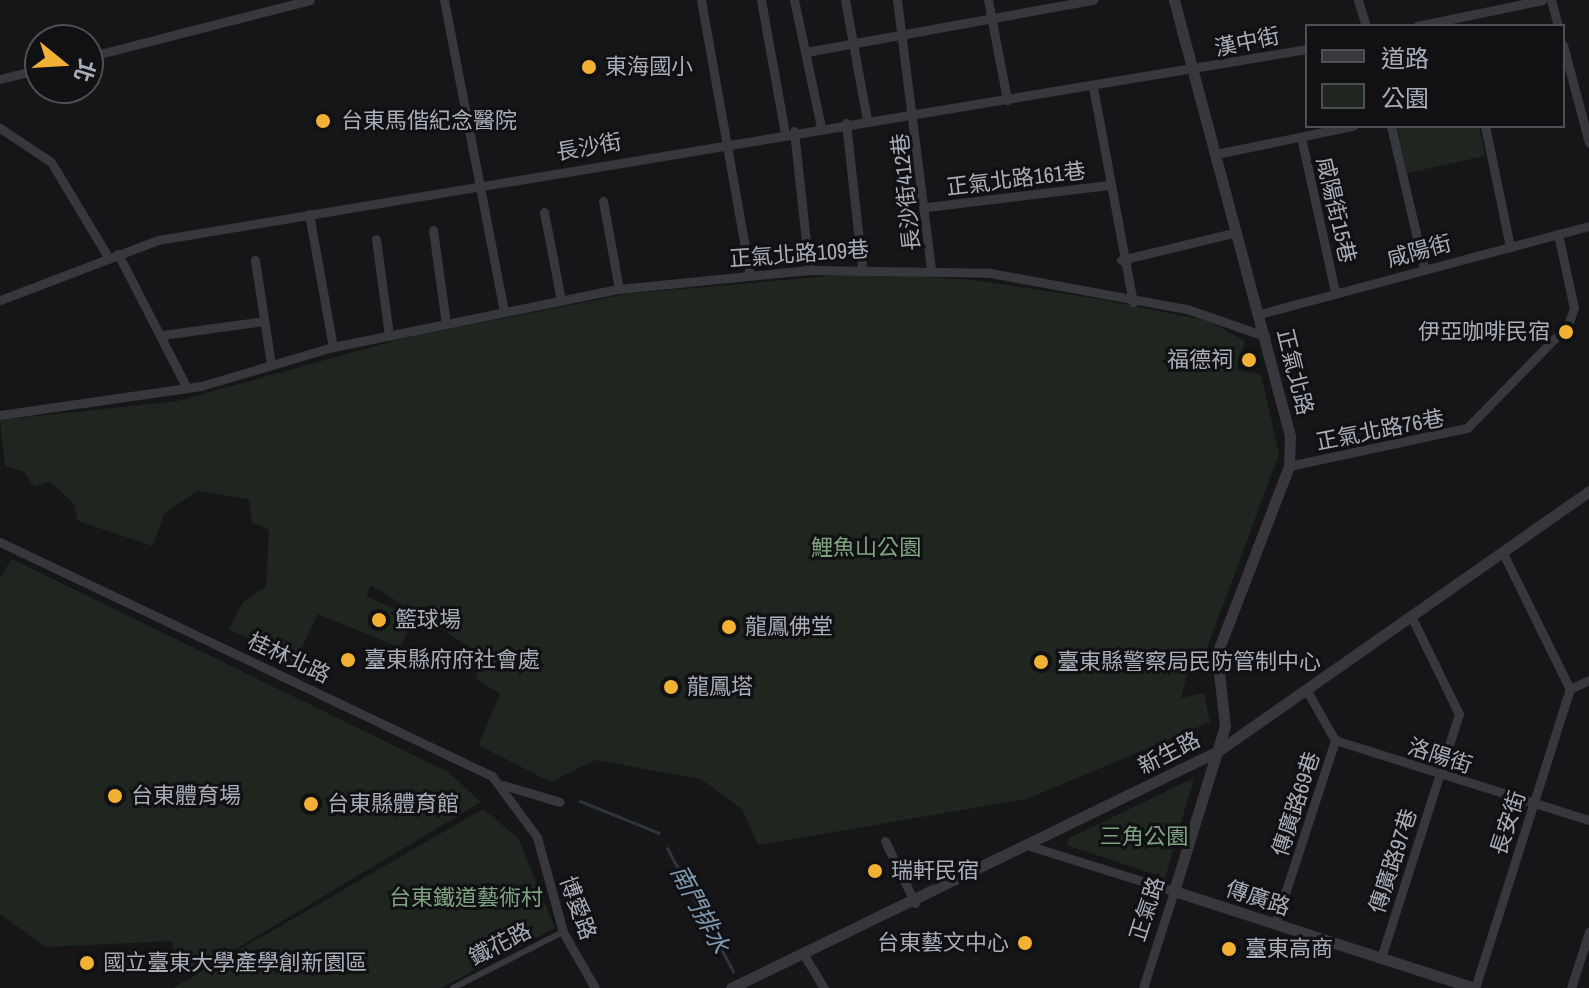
<!DOCTYPE html>
<meta charset="utf-8">
<style>
body{margin:0}
#map{position:relative;width:1589px;height:988px;overflow:hidden;background:#161618;font-family:"Archivo Narrow","Noto Sans TC",sans-serif}
div>[style]{position:absolute}
.green>*{inset:0;background:#1e261f}
.stream>*{height:3px;margin:-1.5px;padding:0 1.5px;transform-origin:1.5px;border-radius:1.5px;background:#2c353c}
.pedestrian>*{height:6px;margin:-3px;padding:0 3px;transform-origin:3px;border-radius:3px;background:#37383d}
.minor>*{height:9px;margin:-4.5px;padding:0 4.5px;transform-origin:4.5px;border-radius:4.5px;background:#37383d}
.tertiary>*{height:11px;margin:-5.5px;padding:0 5.5px;transform-origin:5.5px;border-radius:5.5px;background:#37383d}
.dots>*{width:22px;height:22px;translate:-50% -50%;box-sizing:border-box;border:4px solid #111113;border-radius:50%}
span{translate:-50% -50%;white-space:nowrap;text-align:center;line-height:1.15;-webkit-text-stroke:6px #111113;paint-order:stroke}
.street-label{font-size:22px;color:#a8adb8}
.poi-label{font-size:22px;color:#a8adb8}
.left{translate:0 -50%;text-align:left}
.right{translate:-100% -50%;text-align:right}
.park-label{font-size:22px;color:#7fa381}
.water-label{font-size:24px;color:#7f9bb3;font-style:italic}
.legend{position:absolute;left:1305px;top:24px;width:260px;height:104px;box-sizing:border-box;background:#111113;border:2px solid #4d4f55;margin:0;padding:10px 14px;list-style:none;font-size:24px;color:#a8adb8}
.legend li{display:flex;align-items:center;gap:16px;height:40px}
.legend b{width:40px;border:2px solid #4d4f55}
.north{position:absolute;left:24px;top:24px;width:80px;height:80px;box-sizing:border-box;background:#111113;border:2px solid #4d4f55;border-radius:50%;rotate:108deg;font-size:22px;font-weight:700;line-height:32px;text-align:center;color:#a8adb8}
.north::after{content:'';display:block;margin:auto;width:28px;height:36px;background:#f2b134;clip-path:polygon(50% 0,100% 100%,50% 72%,0 100%)}
</style>
<div id="map">
<div class="green">
<i style="clip-path:polygon(1397px 126px,1479px 126px,1485px 156px,1407px 173px)"></i>
<i style="clip-path:polygon(861px 273px,974px 280px,1099px 299px,1208px 321px,1245px 341px,1236px 369px,1261px 375px,1279px 454px,1203px 659px,1190px 661px,1181px 698px,1204px 693px,1210px 722px,1027px 799px,758px 845px,742px 809px,701px 779px,595px 760px,551px 782px,478px 745px,500px 694px,475px 678px,486px 657px,371px 585px,366px 596px,413px 617px,401px 648px,318px 614px,294px 663px,229px 629px,243px 602px,266px 587px,269px 530px,252px 522px,249px 499px,197px 491px,164px 514px,153px 546px,78px 521px,74px 504px,50px 481px,34px 487px,24px 472px,5px 466px,0 420px,178px 401px,404px 338px,627px 294px)"></i>
<i style="clip-path:polygon(12px 559px,448px 772px,481px 802px,234px 950px,181px 971px,172px 941px,46px 947px,0 914px,0 577px)"></i>
<i style="clip-path:polygon(1194px 778px,1165px 878px,1067px 845px,1069px 838px)"></i>
<i style="clip-path:polygon(483px 809px,518px 838px,555px 928px,441px 988px,173px 988px)"></i>
</div>
<div class="stream">
<i style="left:580px;top:801px;width:85px;rotate:22.1deg"></i>
<i style="left:667px;top:848px;width:140px;rotate:61.8deg"></i>
</div>
<div class="pedestrian">
<i style="left:453px;top:988px;width:123px;rotate:-27deg"></i>
</div>
<div class="minor">
<i style="left:444px;top:0;width:318px;rotate:79.1deg"></i>
<i style="left:701px;top:0;width:278px;rotate:79.9deg"></i>
<i style="left:761px;top:0;width:135px;rotate:79.8deg"></i>
<i style="left:794px;top:0;width:130px;rotate:78deg"></i>
<i style="left:845px;top:0;width:122px;rotate:79.6deg"></i>
<i style="left:897px;top:0;width:270px;rotate:82.8deg"></i>
<i style="left:988px;top:0;width:102px;rotate:79.2deg"></i>
<i style="left:1358px;top:0;width:27px;rotate:73deg"></i>
<i style="left:1551px;top:0;width:27px;rotate:75deg"></i>
<i style="left:1417px;top:26px;width:128px;rotate:-11.7deg"></i>
<i style="left:1563px;top:45px;width:101px;rotate:75.1deg"></i>
<i style="left:806px;top:52px;width:292px;rotate:-10.3deg"></i>
<i style="left:88px;top:57px;width:229px;rotate:-14.4deg"></i>
<i style="left:0;top:79px;width:41px;rotate:-14deg"></i>
<i style="left:1093px;top:87px;width:219px;rotate:79.5deg"></i>
<i style="left:846px;top:123px;width:145px;rotate:83.7deg"></i>
<i style="left:1391px;top:126px;width:146px;rotate:76.9deg"></i>
<i style="left:1485px;top:126px;width:124px;rotate:78.3deg"></i>
<i style="left:0;top:128px;width:61px;rotate:33.7deg"></i>
<i style="left:51px;top:162px;width:111px;rotate:59deg"></i>
<i style="left:794px;top:131px;width:140px;rotate:83.8deg"></i>
<i style="left:1301px;top:137px;width:158px;rotate:77.6deg"></i>
<i style="left:1216px;top:154px;width:140px;rotate:-11.6deg"></i>
<i style="left:603px;top:201px;width:89px;rotate:79.7deg"></i>
<i style="left:927px;top:207px;width:183px;rotate:-6.9deg"></i>
<i style="left:544px;top:212px;width:90px;rotate:79.1deg"></i>
<i style="left:309px;top:214px;width:135px;rotate:79.8deg"></i>
<i style="left:433px;top:230px;width:95px;rotate:82.1deg"></i>
<i style="left:376px;top:239px;width:97px;rotate:82.3deg"></i>
<i style="left:118px;top:254px;width:151px;rotate:62.8deg"></i>
<i style="left:255px;top:260px;width:106px;rotate:81.3deg"></i>
<i style="left:1121px;top:260px;width:119px;rotate:-13.6deg"></i>
<i style="left:0;top:300px;width:169px;rotate:-20.8deg"></i>
<i style="left:158px;top:240px;width:1165px;rotate:-9.44deg"></i>
<i style="left:1260px;top:314px;width:341px;rotate:-15deg"></i>
<i style="left:162px;top:335px;width:103px;rotate:-7.8deg"></i>
<i style="left:0;top:415px;width:203px;rotate:-8.2deg"></i>
<i style="left:201px;top:386px;width:138px;rotate:-16.5deg"></i>
<i style="left:333px;top:347px;width:292px;rotate:-11.5deg"></i>
<i style="left:619px;top:289px;width:191px;rotate:-5.7deg"></i>
<i style="left:809px;top:270px;width:181px;rotate:0.9deg"></i>
<i style="left:990px;top:273px;width:200px;rotate:10.4deg"></i>
<i style="left:1187px;top:309px;width:83px;rotate:19.1deg"></i>
<i style="left:1289px;top:466px;width:182px;rotate:-12.1deg"></i>
<i style="left:1467px;top:428px;width:144px;rotate:-45.6deg"></i>
<i style="left:1568px;top:325px;width:18px;rotate:-71deg"></i>
<i style="left:1574px;top:308px;width:76px;rotate:-102.2deg"></i>
<i style="left:0;top:542px;width:545px;rotate:25.44deg"></i>
<i style="left:492px;top:776px;width:76px;rotate:53.6deg"></i>
<i style="left:537px;top:837px;width:98px;rotate:74.7deg"></i>
<i style="left:563px;top:932px;width:64px;rotate:60.3deg"></i>
<i style="left:1502px;top:551px;width:154px;rotate:63.8deg"></i>
<i style="left:1307px;top:691px;width:56px;rotate:60.3deg"></i>
<i style="left:1335px;top:740px;width:266px;rotate:17.5deg"></i>
<i style="left:503px;top:785px;width:59px;rotate:16.6deg"></i>
<i style="left:885px;top:841px;width:69px;rotate:64.2deg"></i>
<i style="left:1030px;top:846px;width:151px;rotate:17.4deg"></i>
<i style="left:1174px;top:891px;width:102px;rotate:107.7deg"></i>
<i style="left:1275px;top:924px;width:194px;rotate:-71.9deg"></i>
<i style="left:804px;top:955px;width:39px;rotate:59deg"></i>
<i style="left:1381px;top:958px;width:256px;rotate:-72.3deg"></i>
<i style="left:1459px;top:714px;width:109px;rotate:-116.1deg"></i>
<i style="left:1475px;top:988px;width:314px;rotate:-72.4deg"></i>
<i style="left:1570px;top:689px;width:21px;rotate:-25deg"></i>
<i style="left:1571px;top:988px;width:59px;rotate:-72.2deg"></i>
</div>
<div class="tertiary">
<i style="left:1174px;top:0;width:451px;rotate:75.1deg"></i>
<i style="left:1290px;top:436px;width:30px;rotate:92deg"></i>
<i style="left:1289px;top:466px;width:201px;rotate:111deg"></i>
<i style="left:1217px;top:654px;width:72px;rotate:83.7deg"></i>
<i style="left:1225px;top:726px;width:173px;rotate:107.2deg"></i>
<i style="left:1174px;top:891px;width:315px;rotate:17.9deg"></i>
<i style="left:731px;top:988px;width:542px;rotate:-25.95deg"></i>
<i style="left:1218px;top:751px;width:453px;rotate:-35deg"></i>
</div>
<div class="dots">
<i style="left:589px;top:67px;background:#f2b134"></i>
<i style="left:323px;top:121px;background:#f2b134"></i>
<i style="left:1566px;top:332px;background:#f2b134"></i>
<i style="left:1249px;top:360px;background:#f2b134"></i>
<i style="left:379px;top:620px;background:#f2b134"></i>
<i style="left:729px;top:627px;background:#f2b134"></i>
<i style="left:348px;top:660px;background:#f2b134"></i>
<i style="left:1041px;top:662px;background:#f2b134"></i>
<i style="left:671px;top:687px;background:#f2b134"></i>
<i style="left:115px;top:796px;background:#f2b134"></i>
<i style="left:311px;top:804px;background:#f2b134"></i>
<i style="left:875px;top:871px;background:#f2b134"></i>
<i style="left:1025px;top:943px;background:#f2b134"></i>
<i style="left:1229px;top:949px;background:#f2b134"></i>
<i style="left:87px;top:963px;background:#f2b134"></i>
</div>
<div class="street-label">
<span style="left:1247px;top:42px;rotate:-12deg">漢中街</span>
<span style="left:589px;top:147px;rotate:-10deg">長沙街</span>
<span style="left:1016px;top:179px;rotate:-7deg">正氣北路161巷</span>
<span style="left:906px;top:192px;rotate:-96deg">長沙街412巷</span>
<span style="left:1336px;top:210px;rotate:77deg">咸陽街15巷</span>
<span style="left:1419px;top:251px;rotate:-15deg">咸陽街</span>
<span style="left:799px;top:254px;rotate:-4deg">正氣北路109巷</span>
<span style="left:1295px;top:372px;rotate:76deg">正氣北路</span>
<span style="left:1380px;top:430px;rotate:-11deg">正氣北路76巷</span>
<span style="left:289px;top:658px;rotate:25deg">桂林北路</span>
<span style="left:1169px;top:753px;rotate:-27deg">新生路</span>
<span style="left:1440px;top:756px;rotate:18deg">洛陽街</span>
<span style="left:1296px;top:804px;rotate:-72deg">傳廣路69巷</span>
<span style="left:1508px;top:823px;rotate:-72deg">長安街</span>
<span style="left:1393px;top:861px;rotate:-72deg">傳廣路97巷</span>
<span style="left:1258px;top:898px;rotate:18deg">傳廣路</span>
<span style="left:578px;top:908px;rotate:70deg">博愛路</span>
<span style="left:1147px;top:909px;rotate:-72deg">正氣路</span>
<span style="left:500px;top:944px;rotate:-27deg">鐵花路</span>
</div>
<div class="poi-label">
<span class="left" style="left:605px;top:67px">東海國小</span>
<span class="left" style="left:341px;top:121px">台東馬偕紀念醫院</span>
<span class="right" style="left:1550px;top:332px">伊亞咖啡民宿</span>
<span class="right" style="left:1233px;top:360px">福德祠</span>
<span class="left" style="left:395px;top:620px">籃球場</span>
<span class="left" style="left:745px;top:627px">龍鳳佛堂</span>
<span class="left" style="left:364px;top:660px">臺東縣府府社會處</span>
<span class="left" style="left:1057px;top:662px">臺東縣警察局民防管制中心</span>
<span class="left" style="left:687px;top:687px">龍鳳塔</span>
<span class="left" style="left:131px;top:796px">台東體育場</span>
<span class="left" style="left:327px;top:804px">台東縣體育館</span>
<span class="left" style="left:891px;top:871px">瑞軒民宿</span>
<span class="right" style="left:1009px;top:943px">台東藝文中心</span>
<span class="left" style="left:1245px;top:949px">臺東高商</span>
<span class="left" style="left:103px;top:963px">國立臺東大學產學創新園區</span>
</div>
<div class="park-label">
<span style="left:866px;top:548px">鯉魚山公園</span>
<span style="left:1144px;top:837px">三角公園</span>
<span style="left:466px;top:898px">台東鐵道藝術村</span>
</div>
<div class="water-label">
<span style="left:700px;top:909px;rotate:62deg">南門排水</span>
</div>
<ul class="legend">
<li><b style="height:10px;background:#37383d"></b>道路</li>
<li><b style="height:22px;background:#1e261f"></b>公園</li>
</ul>
<div class="north">北</div>
</div>
